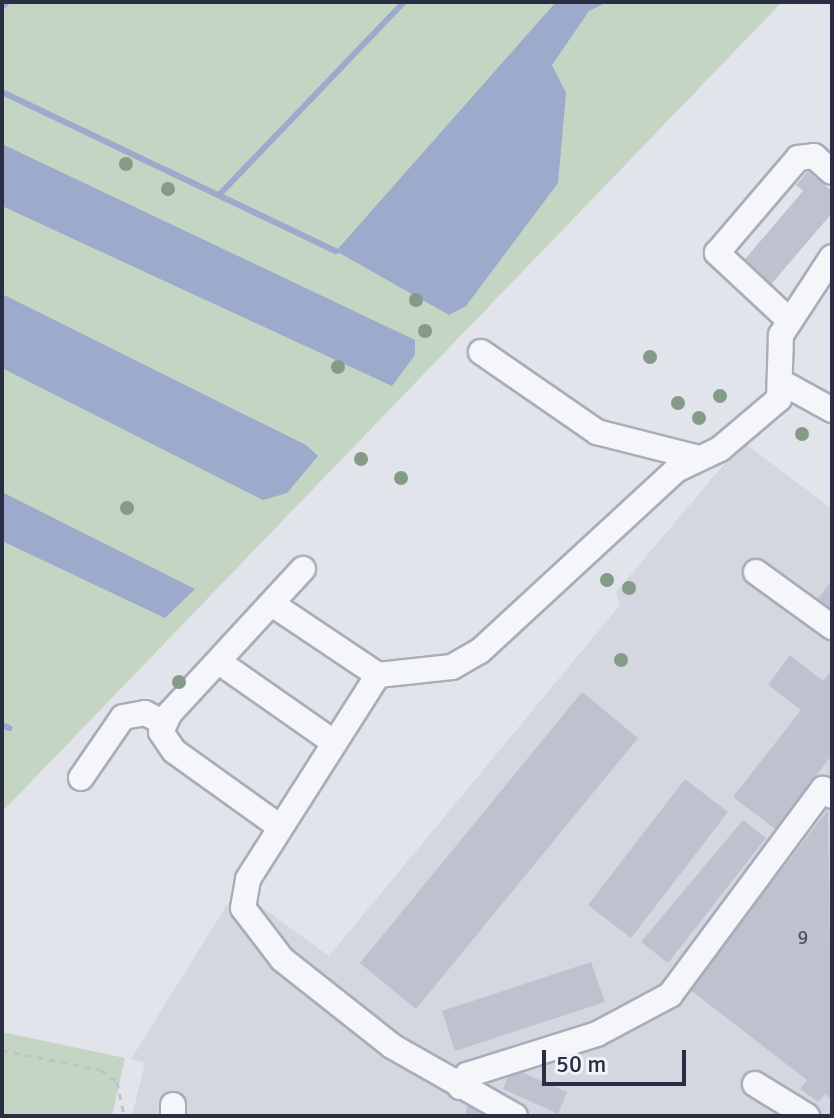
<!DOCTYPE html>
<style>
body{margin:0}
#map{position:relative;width:834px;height:1118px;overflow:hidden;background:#e2e4eb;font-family:Signika,sans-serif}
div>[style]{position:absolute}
.built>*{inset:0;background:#d4d6e0}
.green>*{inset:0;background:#c4d5c3}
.water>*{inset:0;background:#9caacc}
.stream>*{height:6px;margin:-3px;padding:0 3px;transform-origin:3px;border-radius:3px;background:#9caacc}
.building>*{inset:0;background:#bfc2ce}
.path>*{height:3px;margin-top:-1.5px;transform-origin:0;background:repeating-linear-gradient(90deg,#c0c2ca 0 6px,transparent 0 12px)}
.roads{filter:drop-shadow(2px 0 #aaadb9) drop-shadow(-2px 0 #aaadb9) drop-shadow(0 2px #aaadb9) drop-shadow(0 -2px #aaadb9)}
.minor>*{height:24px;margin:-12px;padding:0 12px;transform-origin:12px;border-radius:12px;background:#f5f6f9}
.trees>*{width:14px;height:14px;margin:-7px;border-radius:50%;background:#839b87}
span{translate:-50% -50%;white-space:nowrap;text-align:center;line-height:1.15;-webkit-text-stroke:6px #f2f3f8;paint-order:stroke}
.number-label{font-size:20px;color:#4e5366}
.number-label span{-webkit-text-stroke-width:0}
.frame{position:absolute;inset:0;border:4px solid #292e44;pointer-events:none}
.scale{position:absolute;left:542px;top:1050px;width:144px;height:36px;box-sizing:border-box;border:4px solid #292e44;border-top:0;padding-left:10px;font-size:24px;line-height:28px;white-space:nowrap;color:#292e44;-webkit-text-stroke:6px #f2f3f8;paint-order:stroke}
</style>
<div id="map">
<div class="built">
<i style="clip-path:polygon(743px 442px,832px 509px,832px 1116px,132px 1116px,145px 1063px,131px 1059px,237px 889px,329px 956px,620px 605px,616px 592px)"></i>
</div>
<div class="green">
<i style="clip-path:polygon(2px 2px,782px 2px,2px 812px)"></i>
<i style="clip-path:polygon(2px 1032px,125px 1058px,112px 1116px,2px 1116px)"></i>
</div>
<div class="water">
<i style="clip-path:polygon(556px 2px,608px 2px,589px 11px,552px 65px,566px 93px,558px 183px,466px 306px,449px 315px,336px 251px)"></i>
<i style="clip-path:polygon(2px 144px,415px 340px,415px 355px,392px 386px,2px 206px)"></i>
<i style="clip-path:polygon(2px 294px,306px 445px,318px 456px,287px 493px,263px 500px,2px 368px)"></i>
<i style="clip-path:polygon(2px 492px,195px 589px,165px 618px,2px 541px)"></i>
</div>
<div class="stream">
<i style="left:2px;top:7px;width:7px;rotate:-45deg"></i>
<i style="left:2px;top:92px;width:370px;rotate:25.5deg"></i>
<i style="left:219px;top:195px;width:267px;rotate:-46.2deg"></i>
<i style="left:2px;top:725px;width:8px;rotate:23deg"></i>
</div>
<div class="building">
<i style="clip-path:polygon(808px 171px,832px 191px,832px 213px,768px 288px,740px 265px,803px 191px,796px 185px)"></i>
<i style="clip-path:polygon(832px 580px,832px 612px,817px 600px)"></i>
<i style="clip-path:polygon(790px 655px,823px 681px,832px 670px,832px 755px,775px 829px,733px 797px,801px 710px,768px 685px)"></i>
<i style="clip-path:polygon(582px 692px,638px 738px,416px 1009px,360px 963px)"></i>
<i style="clip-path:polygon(685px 779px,728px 812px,631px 938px,588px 905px)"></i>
<i style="clip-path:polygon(828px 810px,832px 1100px,825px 1094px,818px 1102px,800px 1089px,807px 1080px,689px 989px)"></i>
<i style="clip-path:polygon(743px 820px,766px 838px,668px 963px,641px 942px)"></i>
<i style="clip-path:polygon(591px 962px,605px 1002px,455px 1051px,442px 1011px)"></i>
<i style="clip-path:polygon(512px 1068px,567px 1092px,558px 1114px,503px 1089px)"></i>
<i style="clip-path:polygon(467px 1105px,489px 1109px,488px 1116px,465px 1116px)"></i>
</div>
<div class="path">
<i style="left:2px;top:1050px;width:101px;rotate:11.4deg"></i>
<i style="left:101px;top:1070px;width:20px;rotate:37deg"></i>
<i style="left:117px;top:1082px;width:35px;rotate:78deg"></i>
</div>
<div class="roads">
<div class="minor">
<i style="left:790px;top:321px;width:100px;rotate:-137deg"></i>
<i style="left:717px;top:253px;width:125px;rotate:-49.5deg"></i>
<i style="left:798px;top:158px;width:16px;rotate:-7deg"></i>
<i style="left:814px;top:156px;width:24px;rotate:42deg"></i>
<i style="left:481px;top:352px;width:141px;rotate:34.6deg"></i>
<i style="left:597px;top:432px;width:105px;rotate:14.3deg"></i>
<i style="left:783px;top:383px;width:56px;rotate:28.9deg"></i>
<i style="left:756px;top:572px;width:94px;rotate:35.9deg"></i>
<i style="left:272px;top:604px;width:128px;rotate:33.8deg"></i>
<i style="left:219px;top:662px;width:138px;rotate:35deg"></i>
<i style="left:81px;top:778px;width:74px;rotate:-55.5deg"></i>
<i style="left:123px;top:717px;width:22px;rotate:-10deg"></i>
<i style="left:145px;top:713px;width:20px;rotate:27deg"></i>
<i style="left:280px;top:827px;width:130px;rotate:-144.4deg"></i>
<i style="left:174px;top:751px;width:23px;rotate:-124deg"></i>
<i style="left:161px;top:732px;width:21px;rotate:-65deg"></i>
<i style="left:170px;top:713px;width:196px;rotate:-47.3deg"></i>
<i style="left:755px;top:1084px;width:61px;rotate:31.6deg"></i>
<i style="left:460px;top:1087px;width:14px;rotate:-60deg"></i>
<i style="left:467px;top:1075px;width:136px;rotate:-17.5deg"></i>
<i style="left:597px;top:1034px;width:83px;rotate:-28.1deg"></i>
<i style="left:670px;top:995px;width:257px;rotate:-53.4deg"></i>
<i style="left:823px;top:789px;width:11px;rotate:38deg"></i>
<i style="left:173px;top:1116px;width:11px;rotate:-90deg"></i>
<i style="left:515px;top:1116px;width:142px;rotate:-150.4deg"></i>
<i style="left:392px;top:1046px;width:140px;rotate:-141.7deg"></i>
<i style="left:282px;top:959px;width:64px;rotate:-127.4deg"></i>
<i style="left:243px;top:908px;width:29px;rotate:-80deg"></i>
<i style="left:248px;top:879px;width:242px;rotate:-57.5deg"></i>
<i style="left:378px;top:675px;width:74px;rotate:-6.2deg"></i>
<i style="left:452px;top:667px;width:32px;rotate:-30deg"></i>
<i style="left:480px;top:651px;width:267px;rotate:-42.7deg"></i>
<i style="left:676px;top:470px;width:49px;rotate:-25.5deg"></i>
<i style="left:720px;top:449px;width:77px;rotate:-40.3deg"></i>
<i style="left:779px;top:399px;width:64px;rotate:-88.2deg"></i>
<i style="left:781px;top:335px;width:93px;rotate:-56.8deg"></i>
</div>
</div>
<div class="trees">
<i style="left:126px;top:164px"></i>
<i style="left:168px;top:189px"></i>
<i style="left:416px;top:300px"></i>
<i style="left:425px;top:331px"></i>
<i style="left:650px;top:357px"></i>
<i style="left:338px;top:367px"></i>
<i style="left:720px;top:396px"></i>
<i style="left:678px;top:403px"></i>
<i style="left:699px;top:418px"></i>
<i style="left:802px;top:434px"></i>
<i style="left:361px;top:459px"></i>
<i style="left:401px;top:478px"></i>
<i style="left:127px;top:508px"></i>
<i style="left:607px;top:580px"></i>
<i style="left:629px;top:588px"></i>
<i style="left:621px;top:660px"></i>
<i style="left:179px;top:682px"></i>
</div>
<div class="number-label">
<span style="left:803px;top:937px">9</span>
</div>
<div class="frame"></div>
<div class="scale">50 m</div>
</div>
